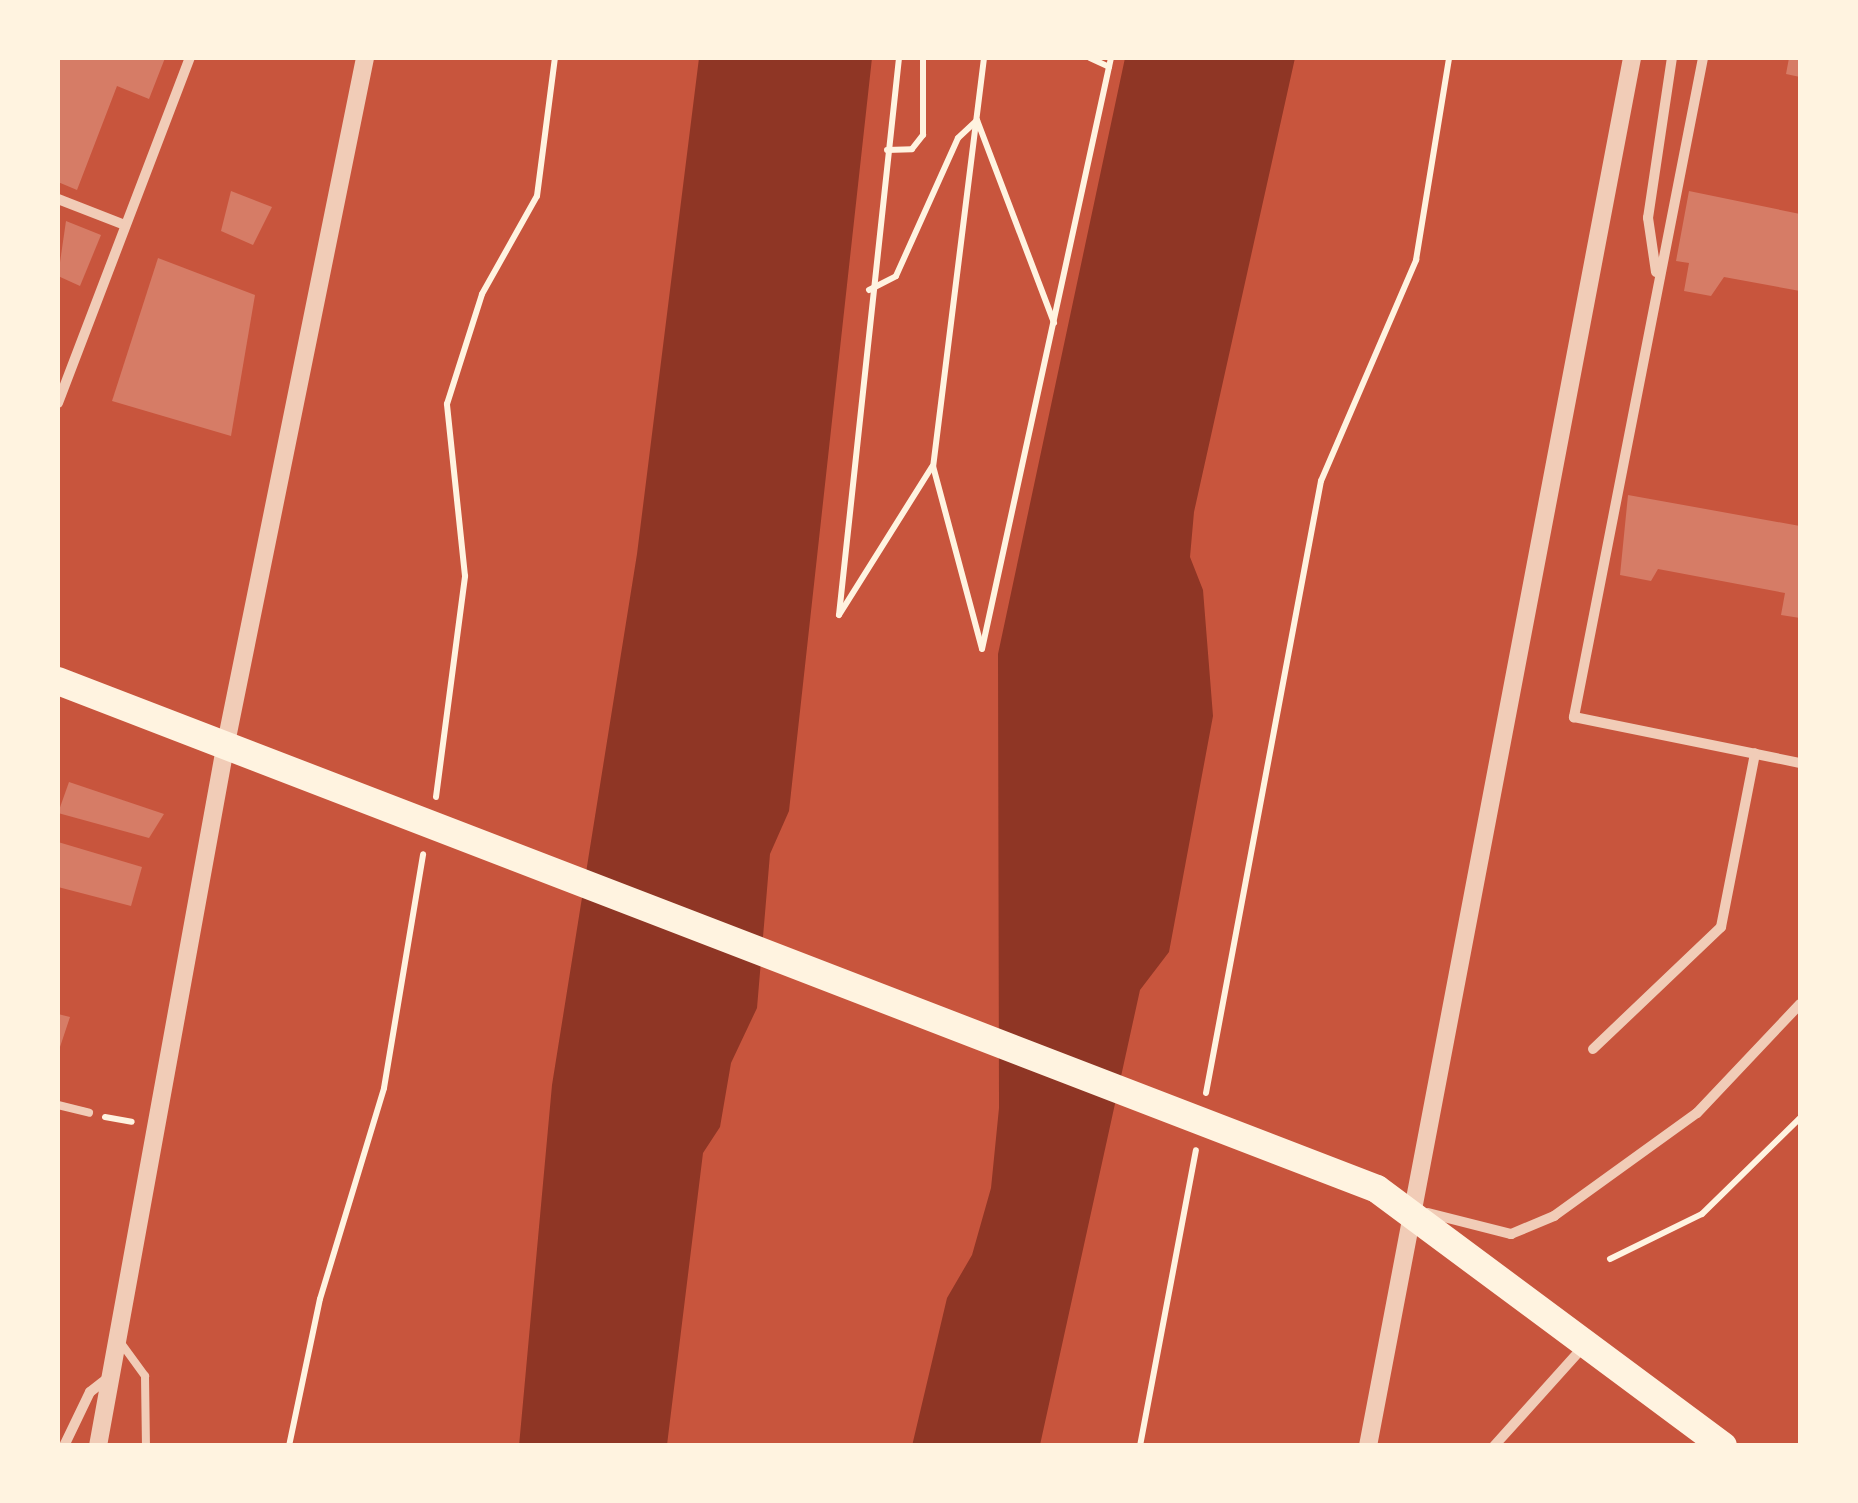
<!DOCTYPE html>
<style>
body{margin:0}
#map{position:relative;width:1858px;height:1503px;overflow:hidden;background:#c8553d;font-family:"Times New Roman",serif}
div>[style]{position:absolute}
.water>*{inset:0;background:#8f3625}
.building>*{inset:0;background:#d67c66}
.path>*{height:6px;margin:-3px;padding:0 3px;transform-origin:3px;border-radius:3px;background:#fff3e0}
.service>*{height:8px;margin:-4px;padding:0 4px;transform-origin:4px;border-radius:4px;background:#f1ccb7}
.minor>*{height:10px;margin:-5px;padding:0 5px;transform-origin:5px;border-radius:5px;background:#f1ccb7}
.tertiary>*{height:18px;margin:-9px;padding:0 9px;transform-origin:9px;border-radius:9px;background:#f1ccb7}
.trunk>*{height:28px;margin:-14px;padding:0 14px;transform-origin:14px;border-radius:14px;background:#fff3e0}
span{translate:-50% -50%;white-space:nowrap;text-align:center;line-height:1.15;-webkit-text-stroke:10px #fff3e0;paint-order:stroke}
.frame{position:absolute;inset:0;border:60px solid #fff3e0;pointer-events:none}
</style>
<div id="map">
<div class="water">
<i style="clip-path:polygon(699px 58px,872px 58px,789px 811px,770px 854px,757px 1008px,731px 1063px,720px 1127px,703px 1153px,667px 1445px,519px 1446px,552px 1085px,637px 554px)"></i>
<i style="clip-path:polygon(1125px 58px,1295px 58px,1194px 512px,1190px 557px,1203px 590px,1213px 716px,1169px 952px,1140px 990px,1040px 1445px,912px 1446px,947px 1298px,972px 1255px,991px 1188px,999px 1108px,998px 654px)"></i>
</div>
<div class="building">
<i style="clip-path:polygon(58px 58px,165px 58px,149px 99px,117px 86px,77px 190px,58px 182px)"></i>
<i style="clip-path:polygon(1789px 58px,1800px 58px,1800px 77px,1786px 74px)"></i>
<i style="clip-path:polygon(231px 191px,272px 207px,253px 245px,221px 231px)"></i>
<i style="clip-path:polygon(1689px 191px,1800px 214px,1800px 291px,1724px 277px,1711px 296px,1684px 291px,1689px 263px,1676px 261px)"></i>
<i style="clip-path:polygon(66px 221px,101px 235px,80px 286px,58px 276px)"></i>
<i style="clip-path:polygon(158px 258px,255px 295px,231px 436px,112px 401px)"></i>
<i style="clip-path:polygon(1628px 495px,1800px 526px,1800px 618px,1781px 615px,1785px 593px,1658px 569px,1651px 581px,1620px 575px)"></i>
<i style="clip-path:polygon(69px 782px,164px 814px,149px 838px,58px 813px)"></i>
<i style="clip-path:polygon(58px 842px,142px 867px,131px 906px,58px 887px)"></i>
<i style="clip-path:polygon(58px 1014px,70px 1017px,58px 1053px)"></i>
</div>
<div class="path">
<i style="left:899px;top:58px;width:560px;rotate:96.15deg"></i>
<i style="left:839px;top:615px;width:175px;rotate:-57.9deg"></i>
<i style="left:984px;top:58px;width:411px;rotate:97.1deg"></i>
<i style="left:933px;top:466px;width:189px;rotate:75deg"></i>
<i style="left:982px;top:649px;width:605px;rotate:-77.69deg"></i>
<i style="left:1090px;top:58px;width:21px;rotate:25deg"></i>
<i style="left:887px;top:150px;width:25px;rotate:-2deg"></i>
<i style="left:912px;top:149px;width:18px;rotate:-52deg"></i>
<i style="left:923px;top:135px;width:77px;rotate:-90deg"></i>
<i style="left:869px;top:290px;width:30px;rotate:-27deg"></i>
<i style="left:896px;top:276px;width:151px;rotate:-65.8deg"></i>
<i style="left:958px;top:138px;width:26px;rotate:-43deg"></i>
<i style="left:977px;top:120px;width:217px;rotate:69.2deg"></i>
<i style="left:436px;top:797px;width:223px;rotate:-82.5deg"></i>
<i style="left:465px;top:576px;width:173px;rotate:-96deg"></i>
<i style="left:447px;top:404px;width:115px;rotate:-72.3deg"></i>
<i style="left:482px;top:294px;width:112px;rotate:-60.7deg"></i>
<i style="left:537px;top:196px;width:139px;rotate:-82.6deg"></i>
<i style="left:1206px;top:1093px;width:623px;rotate:-79.36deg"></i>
<i style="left:1321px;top:481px;width:241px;rotate:-66.7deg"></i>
<i style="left:1416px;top:260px;width:205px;rotate:-80.7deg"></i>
<i style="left:105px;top:1117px;width:27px;rotate:10deg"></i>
<i style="left:1610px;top:1259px;width:102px;rotate:-26.1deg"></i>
<i style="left:1702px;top:1214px;width:137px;rotate:-44.4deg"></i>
<i style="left:289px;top:1446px;width:150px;rotate:-78.1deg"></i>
<i style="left:320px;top:1299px;width:220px;rotate:-73.1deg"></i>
<i style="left:384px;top:1088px;width:237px;rotate:-80.5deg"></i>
<i style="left:1140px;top:1446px;width:301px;rotate:-79.3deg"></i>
</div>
<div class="service">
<i style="left:58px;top:1105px;width:32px;rotate:14deg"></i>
<i style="left:121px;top:1343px;width:41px;rotate:54deg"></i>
<i style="left:145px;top:1376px;width:70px;rotate:89.2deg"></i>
</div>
<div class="minor">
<i style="left:1703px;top:58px;width:672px;rotate:101.08deg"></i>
<i style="left:1574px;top:717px;width:231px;rotate:11.5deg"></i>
<i style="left:58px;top:199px;width:72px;rotate:21.2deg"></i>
<i style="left:1656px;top:272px;width:55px;rotate:-98.4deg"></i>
<i style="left:1648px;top:218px;width:162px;rotate:-81.5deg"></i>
<i style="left:58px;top:403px;width:369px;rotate:-69.1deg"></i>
<i style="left:1593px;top:1049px;width:177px;rotate:-43.6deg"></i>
<i style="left:1721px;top:927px;width:177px;rotate:-78.9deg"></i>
<i style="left:1428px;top:1213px;width:86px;rotate:14.2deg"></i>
<i style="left:1511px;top:1234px;width:47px;rotate:-22.7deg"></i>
<i style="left:1554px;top:1216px;width:176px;rotate:-35.8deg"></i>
<i style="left:1697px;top:1113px;width:150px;rotate:-46.6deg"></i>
<i style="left:64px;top:1446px;width:60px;rotate:-64.3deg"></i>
<i style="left:90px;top:1392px;width:24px;rotate:-38deg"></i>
<i style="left:1494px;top:1446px;width:135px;rotate:-48deg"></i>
</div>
<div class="tertiary">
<i style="left:98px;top:1446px;width:709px;rotate:-79.69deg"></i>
<i style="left:225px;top:748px;width:704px;rotate:-78.53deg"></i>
<i style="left:1368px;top:1446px;width:1413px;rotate:-79.23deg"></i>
</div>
<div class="trunk">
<i style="left:58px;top:681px;width:1413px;rotate:21.06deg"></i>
<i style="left:1377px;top:1189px;width:431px;rotate:36.6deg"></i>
</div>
<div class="frame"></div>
</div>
